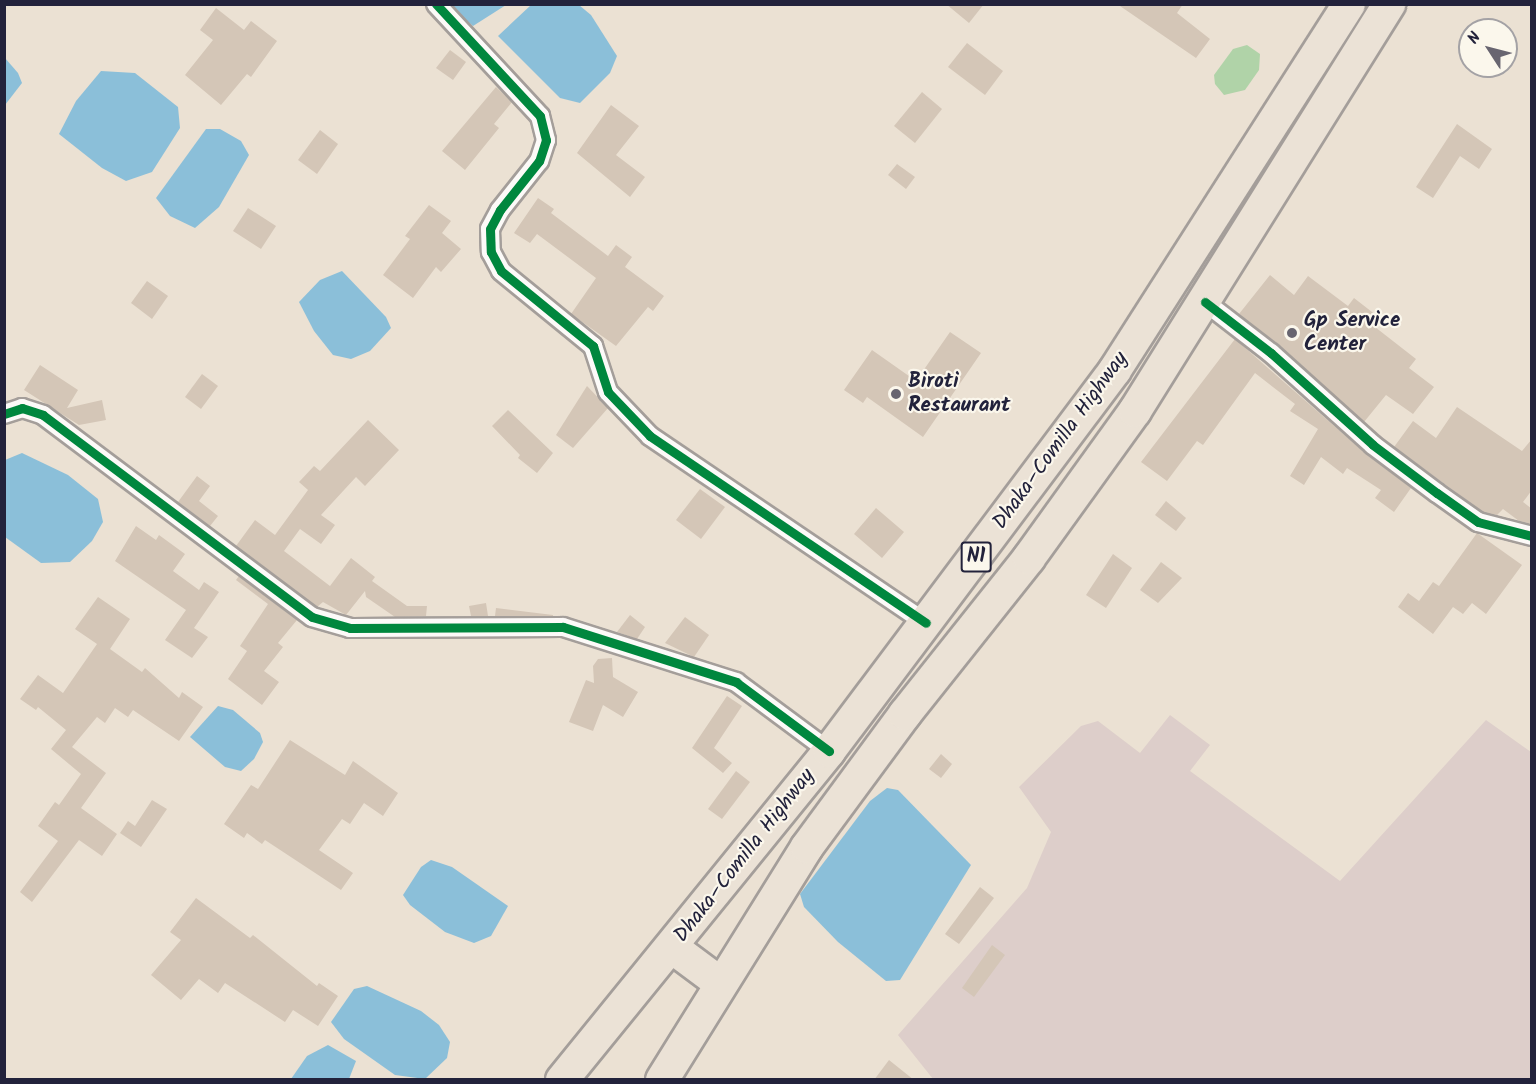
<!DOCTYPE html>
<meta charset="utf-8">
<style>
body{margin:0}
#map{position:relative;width:1536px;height:1084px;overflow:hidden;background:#ebe1d3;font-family:Kalam,sans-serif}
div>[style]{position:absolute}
.industrial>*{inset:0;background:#ddceca}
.green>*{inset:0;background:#b0d3a8}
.water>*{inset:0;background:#8bbfd9}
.building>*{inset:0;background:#d4c6b7}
.roads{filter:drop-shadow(2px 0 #a49e9a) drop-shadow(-2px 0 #a49e9a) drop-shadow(0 2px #a49e9a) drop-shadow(0 -2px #a49e9a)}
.street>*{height:18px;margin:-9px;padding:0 9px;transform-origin:9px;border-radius:9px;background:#fcfaf8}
.highway>*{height:32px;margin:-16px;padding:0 16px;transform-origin:16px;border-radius:16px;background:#ebe2d6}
.cycleway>*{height:9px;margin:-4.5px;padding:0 4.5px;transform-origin:4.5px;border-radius:4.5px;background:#00873e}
.dots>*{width:16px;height:16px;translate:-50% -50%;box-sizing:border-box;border:3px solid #fbf7ec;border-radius:50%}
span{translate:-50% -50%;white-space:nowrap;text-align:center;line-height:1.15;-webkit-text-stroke:4.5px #fbf7ec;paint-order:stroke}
.shield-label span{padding:2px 4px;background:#fbf7ec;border:2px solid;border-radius:4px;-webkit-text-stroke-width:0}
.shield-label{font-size:20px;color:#22223b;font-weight:700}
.poi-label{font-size:21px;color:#22223b;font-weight:700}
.left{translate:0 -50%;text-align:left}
.street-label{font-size:21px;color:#22223b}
.frame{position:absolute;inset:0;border:6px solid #22223b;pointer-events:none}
.north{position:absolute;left:1458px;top:18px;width:60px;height:60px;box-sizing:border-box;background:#fbf7ec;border:2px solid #a4a2a5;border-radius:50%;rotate:306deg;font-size:16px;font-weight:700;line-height:24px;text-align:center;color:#22223b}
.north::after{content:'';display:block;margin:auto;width:21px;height:27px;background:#686570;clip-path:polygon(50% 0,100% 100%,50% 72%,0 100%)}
</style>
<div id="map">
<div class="industrial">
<i style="clip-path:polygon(1170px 715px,1210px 745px,1190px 771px,1340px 881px,1486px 720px,1531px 752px,1531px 1079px,933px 1079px,898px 1035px,1027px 888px,1051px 832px,1019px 787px,1081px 726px,1098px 721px,1140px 753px)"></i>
</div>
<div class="green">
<i style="clip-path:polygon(1247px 45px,1260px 54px,1259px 70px,1245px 90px,1224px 95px,1215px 84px,1214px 75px,1233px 49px)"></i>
</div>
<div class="water">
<i style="clip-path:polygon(448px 5px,506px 5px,473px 26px)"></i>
<i style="clip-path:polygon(531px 5px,579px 5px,591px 15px,617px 56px,610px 73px,580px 103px,560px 98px,498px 36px)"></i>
<i style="clip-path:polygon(5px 58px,18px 73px,22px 83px,5px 105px)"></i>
<i style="clip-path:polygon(101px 71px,135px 73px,178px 107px,180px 128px,152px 172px,126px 181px,102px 168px,59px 134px,76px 101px)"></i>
<i style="clip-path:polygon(206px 129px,220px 129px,241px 141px,249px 155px,219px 207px,195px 228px,170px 216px,156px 198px)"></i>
<i style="clip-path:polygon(342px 271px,386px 317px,391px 328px,370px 351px,351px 359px,333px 355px,314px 331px,299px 302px,320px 280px)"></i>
<i style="clip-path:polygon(22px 453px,68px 475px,98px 499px,103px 522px,92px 541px,70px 562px,41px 563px,5px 537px,5px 460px)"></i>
<i style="clip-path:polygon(218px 706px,233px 710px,260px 733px,263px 742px,254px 759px,241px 771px,225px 767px,190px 737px)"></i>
<i style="clip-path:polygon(887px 788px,898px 790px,971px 865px,900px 980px,886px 981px,838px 942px,804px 907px,800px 894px,870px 801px)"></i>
<i style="clip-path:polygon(431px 860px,452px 867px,508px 906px,491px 936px,474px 943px,445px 932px,410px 905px,403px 895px,421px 867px)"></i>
<i style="clip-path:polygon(367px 986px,421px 1011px,439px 1025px,450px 1042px,447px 1058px,425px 1079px,395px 1075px,344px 1039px,331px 1022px,354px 989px)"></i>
<i style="clip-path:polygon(328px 1045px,356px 1061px,349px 1079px,291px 1079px,307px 1056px)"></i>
</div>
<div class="building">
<i style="clip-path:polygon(946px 4px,984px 4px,969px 23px)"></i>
<i style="clip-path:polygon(1117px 4px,1183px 4px,1177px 13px,1210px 39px,1196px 58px)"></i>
<i style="clip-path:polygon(216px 8px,244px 30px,251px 21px,277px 41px,251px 77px,247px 74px,221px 105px,185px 75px,213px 40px,200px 30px)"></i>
<i style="clip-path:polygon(967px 43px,1003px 71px,985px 95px,948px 67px)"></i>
<i style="clip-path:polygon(450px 50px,466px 62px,453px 80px,436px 68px)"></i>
<i style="clip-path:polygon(496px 87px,512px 102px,494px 124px,499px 128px,465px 170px,442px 151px)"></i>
<i style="clip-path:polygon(922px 92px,942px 109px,915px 143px,894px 126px)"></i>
<i style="clip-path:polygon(611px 105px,639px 126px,616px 155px,645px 177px,630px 197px,577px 153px)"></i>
<i style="clip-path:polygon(1457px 124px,1492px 149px,1479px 169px,1460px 156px,1433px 198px,1416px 187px)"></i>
<i style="clip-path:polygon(320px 130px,338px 144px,317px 174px,298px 160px)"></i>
<i style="clip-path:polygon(897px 164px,915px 177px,906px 189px,888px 175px)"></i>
<i style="clip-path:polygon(538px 198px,554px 209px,551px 213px,608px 256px,616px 245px,632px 257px,625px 267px,664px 296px,653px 311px,648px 307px,616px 346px,571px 314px,596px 278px,537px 234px,530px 243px,514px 233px)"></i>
<i style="clip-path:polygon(429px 205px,451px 221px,442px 233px,461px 249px,441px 272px,436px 267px,413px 298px,383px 275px,410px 239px,405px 236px)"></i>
<i style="clip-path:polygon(248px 208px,276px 226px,261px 249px,233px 231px)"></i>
<i style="clip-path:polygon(1270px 275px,1294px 295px,1308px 276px,1348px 306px,1354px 298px,1381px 319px,1375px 327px,1416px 359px,1409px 368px,1434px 387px,1413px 414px,1386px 395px,1364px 422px,1239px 314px)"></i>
<i style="clip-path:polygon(147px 281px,168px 296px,152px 319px,131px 303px)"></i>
<i style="clip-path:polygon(950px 332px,981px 353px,923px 437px,867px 397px,863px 403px,844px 390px,872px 350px,916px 381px)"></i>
<i style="clip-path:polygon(1235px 339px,1365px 453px,1411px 488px,1394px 512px,1375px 498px,1381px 490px,1347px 468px,1343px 474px,1321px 457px,1304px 485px,1290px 476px,1318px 429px,1290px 411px,1295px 404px,1255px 373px,1203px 445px,1197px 441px,1167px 481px,1141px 462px)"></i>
<i style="clip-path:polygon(40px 365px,78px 390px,67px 408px,102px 400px,106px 420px,79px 425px,24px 390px)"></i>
<i style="clip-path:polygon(202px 374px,218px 386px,201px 409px,185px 397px)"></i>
<i style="clip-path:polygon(587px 386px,608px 408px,573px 448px,556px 435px)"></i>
<i style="clip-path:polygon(1457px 407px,1522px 451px,1532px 439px,1532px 490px,1523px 502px,1532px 509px,1532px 524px,1519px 521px,1503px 509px,1497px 515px,1483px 512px,1394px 447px,1413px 421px,1436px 438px)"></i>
<i style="clip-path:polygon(508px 410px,553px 453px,537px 473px,518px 458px,520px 455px,492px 426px)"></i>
<i style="clip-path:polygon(368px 420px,399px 450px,365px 486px,356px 477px,321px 515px,335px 525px,321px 544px,300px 529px,284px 551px,330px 586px,351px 558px,375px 577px,372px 581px,407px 606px,427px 606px,426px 616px,395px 617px,366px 597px,365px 591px,346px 615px,323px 602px,317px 607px,236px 546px,255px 520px,275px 535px,308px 490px,299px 482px,314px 466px,320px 471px)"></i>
<i style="clip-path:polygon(197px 476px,210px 486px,199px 501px,218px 516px,210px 526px,178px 502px)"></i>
<i style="clip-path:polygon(700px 489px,725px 507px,701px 539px,676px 520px)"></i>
<i style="clip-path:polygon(1166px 501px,1186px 518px,1176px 531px,1155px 515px)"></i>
<i style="clip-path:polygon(876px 508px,904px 532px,882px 558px,854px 534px)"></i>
<i style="clip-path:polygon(136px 526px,156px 540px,159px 535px,185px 554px,173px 571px,199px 590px,204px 582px,219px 592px,194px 628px,208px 637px,192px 658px,165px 640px,186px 610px,115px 561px)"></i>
<i style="clip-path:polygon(1477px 533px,1522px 565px,1486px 614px,1472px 603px,1463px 614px,1453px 607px,1433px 634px,1398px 607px,1408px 593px,1419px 601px,1433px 582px,1439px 586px)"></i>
<i style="clip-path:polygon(1113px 554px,1132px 568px,1106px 608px,1086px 595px)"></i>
<i style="clip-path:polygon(1161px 562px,1182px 578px,1158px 603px,1140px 590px)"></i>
<i style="clip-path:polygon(239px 576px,297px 620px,278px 643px,283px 647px,264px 671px,279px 682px,262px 705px,228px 679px,247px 651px,240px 646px,268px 604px,236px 580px)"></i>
<i style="clip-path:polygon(98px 597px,130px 619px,110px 649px,142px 672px,145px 668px,179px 698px,182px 692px,203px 707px,179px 741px,133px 710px,128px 717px,115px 708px,105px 723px,97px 717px,72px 747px,106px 773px,81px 808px,117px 834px,102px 856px,79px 840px,32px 902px,20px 892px,58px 841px,38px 826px,55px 802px,59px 805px,81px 774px,51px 749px,66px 730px,38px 707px,36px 710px,20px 699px,38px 675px,63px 693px,97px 644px,75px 629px)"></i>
<i style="clip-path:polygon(486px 603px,488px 616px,471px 616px,469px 606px)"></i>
<i style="clip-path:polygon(496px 608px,553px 615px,553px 616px,495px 616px)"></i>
<i style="clip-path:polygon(630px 615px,645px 627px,637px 639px,617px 632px)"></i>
<i style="clip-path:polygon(685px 617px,709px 635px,694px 657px,665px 643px)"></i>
<i style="clip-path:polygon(612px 658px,613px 677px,638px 692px,623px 717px,603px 705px,593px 731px,569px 722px,586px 680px,594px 683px,593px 666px,598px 659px)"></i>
<i style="clip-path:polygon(727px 696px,742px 706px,714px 748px,732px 763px,723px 773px,692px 748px)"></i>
<i style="clip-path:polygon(290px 740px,345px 775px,353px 761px,398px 793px,383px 816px,364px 803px,350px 824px,342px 819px,319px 850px,353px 873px,341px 890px,265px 840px,262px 844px,247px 833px,244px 838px,224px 824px,251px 785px,258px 789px)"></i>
<i style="clip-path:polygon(941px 754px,952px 764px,941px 778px,929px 769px)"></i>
<i style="clip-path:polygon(736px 771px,750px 782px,722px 819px,708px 809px)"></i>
<i style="clip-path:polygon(152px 800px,167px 809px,141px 847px,120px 833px,128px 821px,135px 826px)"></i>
<i style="clip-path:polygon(980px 887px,994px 898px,959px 944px,945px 934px)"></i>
<i style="clip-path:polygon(196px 898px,250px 938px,253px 935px,317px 986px,319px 983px,338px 996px,318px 1026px,293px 1010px,285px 1022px,225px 983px,218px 993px,199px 979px,181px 1000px,151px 975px,181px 940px,170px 932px)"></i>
<i style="clip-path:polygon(992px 945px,1005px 955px,974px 997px,962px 988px)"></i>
<i style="clip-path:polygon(889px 1060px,914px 1080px,874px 1080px)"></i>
</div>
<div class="roads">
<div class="street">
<i style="left:436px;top:4px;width:153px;rotate:47.1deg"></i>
<i style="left:540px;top:116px;width:25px;rotate:76deg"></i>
<i style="left:546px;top:140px;width:22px;rotate:108deg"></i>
<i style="left:539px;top:161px;width:63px;rotate:128.5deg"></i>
<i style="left:500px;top:210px;width:21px;rotate:118deg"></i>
<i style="left:490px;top:229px;width:23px;rotate:88deg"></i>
<i style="left:491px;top:252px;width:21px;rotate:62deg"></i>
<i style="left:501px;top:271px;width:119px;rotate:39.2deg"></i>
<i style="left:593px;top:346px;width:48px;rotate:71.9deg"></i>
<i style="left:608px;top:392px;width:61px;rotate:46.3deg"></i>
<i style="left:650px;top:436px;width:333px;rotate:34.1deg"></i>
<i style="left:1205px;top:302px;width:83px;rotate:37.7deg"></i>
<i style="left:1271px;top:353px;width:137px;rotate:42deg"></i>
<i style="left:1373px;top:445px;width:80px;rotate:36.9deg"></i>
<i style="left:1437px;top:493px;width:50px;rotate:35.3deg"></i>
<i style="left:1478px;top:522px;width:56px;rotate:14.5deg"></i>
<i style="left:4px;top:414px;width:19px;rotate:-18deg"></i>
<i style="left:22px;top:408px;width:22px;rotate:18deg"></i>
<i style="left:43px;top:415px;width:336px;rotate:36.9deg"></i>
<i style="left:312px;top:617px;width:40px;rotate:16deg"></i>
<i style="left:350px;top:628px;width:213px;rotate:-0.3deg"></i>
<i style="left:563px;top:627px;width:182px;rotate:17.6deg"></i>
<i style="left:736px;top:682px;width:116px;rotate:36.6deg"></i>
</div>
<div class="highway">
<i style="left:673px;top:948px;width:59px;rotate:36.7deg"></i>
<i style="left:562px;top:1080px;width:424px;rotate:-50.9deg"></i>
<i style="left:829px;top:751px;width:476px;rotate:-53.1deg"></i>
<i style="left:1115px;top:370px;width:434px;rotate:-57.4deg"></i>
<i style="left:662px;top:1080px;width:274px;rotate:-58.1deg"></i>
<i style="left:807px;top:847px;width:165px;rotate:-53.6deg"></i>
<i style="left:905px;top:714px;width:199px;rotate:-51.5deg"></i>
<i style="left:1029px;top:558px;width:181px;rotate:-54.2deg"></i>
<i style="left:1135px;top:411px;width:480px;rotate:-58deg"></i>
</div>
</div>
<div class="cycleway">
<i style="left:436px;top:4px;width:153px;rotate:47.1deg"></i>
<i style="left:540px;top:116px;width:25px;rotate:76deg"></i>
<i style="left:546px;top:140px;width:22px;rotate:108deg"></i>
<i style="left:539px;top:161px;width:63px;rotate:128.5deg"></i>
<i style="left:500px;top:210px;width:21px;rotate:118deg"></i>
<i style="left:490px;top:229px;width:23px;rotate:88deg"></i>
<i style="left:491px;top:252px;width:21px;rotate:62deg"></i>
<i style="left:501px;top:271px;width:119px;rotate:39.2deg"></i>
<i style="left:593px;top:346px;width:48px;rotate:71.9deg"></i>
<i style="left:608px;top:392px;width:61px;rotate:46.3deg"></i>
<i style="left:650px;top:436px;width:333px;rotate:34.1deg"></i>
<i style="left:1205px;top:302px;width:83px;rotate:37.7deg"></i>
<i style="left:1271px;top:353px;width:137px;rotate:42deg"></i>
<i style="left:1373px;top:445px;width:80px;rotate:36.9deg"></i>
<i style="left:1437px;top:493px;width:50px;rotate:35.3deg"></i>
<i style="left:1478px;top:522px;width:56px;rotate:14.5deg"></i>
<i style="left:4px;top:414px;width:19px;rotate:-18deg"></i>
<i style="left:22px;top:408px;width:22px;rotate:18deg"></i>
<i style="left:43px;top:415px;width:336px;rotate:36.9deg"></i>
<i style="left:312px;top:617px;width:40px;rotate:16deg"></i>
<i style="left:350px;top:628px;width:213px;rotate:-0.3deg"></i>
<i style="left:563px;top:627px;width:182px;rotate:17.6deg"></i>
<i style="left:736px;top:682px;width:116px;rotate:36.6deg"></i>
</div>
<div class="dots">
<i style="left:1292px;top:333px;background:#686570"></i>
<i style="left:896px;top:394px;background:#686570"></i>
</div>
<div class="shield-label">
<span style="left:976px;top:557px">N1</span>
</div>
<div class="poi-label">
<span class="left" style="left:1304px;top:333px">Gp Service<br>Center</span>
<span class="left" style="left:908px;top:394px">Biroti<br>Restaurant</span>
</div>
<div class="street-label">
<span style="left:1061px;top:441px;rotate:-54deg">Dhaka–Comilla Highway</span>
<span style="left:745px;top:856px;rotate:-52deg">Dhaka–Comilla Highway</span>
</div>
<div class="frame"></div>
<div class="north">N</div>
</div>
